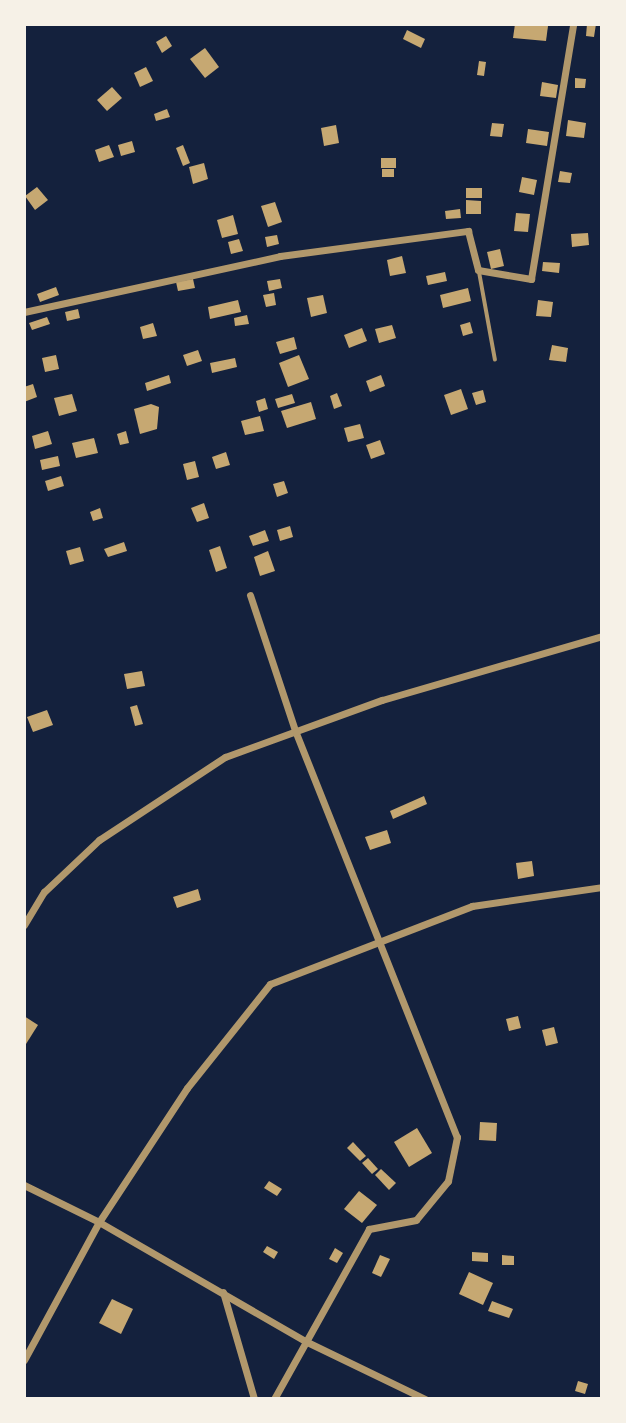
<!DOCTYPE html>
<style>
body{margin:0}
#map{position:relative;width:626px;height:1423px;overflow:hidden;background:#14213d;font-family:"Nunito Sans",sans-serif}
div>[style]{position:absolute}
.building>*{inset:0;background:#c6a872}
.service>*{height:4px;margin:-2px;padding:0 2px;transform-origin:2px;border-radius:2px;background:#b1986c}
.minor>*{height:7px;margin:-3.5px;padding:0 3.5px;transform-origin:3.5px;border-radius:3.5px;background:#b1986c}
span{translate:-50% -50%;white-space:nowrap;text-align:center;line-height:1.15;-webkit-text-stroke:7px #f6f1e7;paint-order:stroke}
.frame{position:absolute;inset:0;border:26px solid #f6f1e7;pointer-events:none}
</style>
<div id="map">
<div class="building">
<i style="clip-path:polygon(515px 24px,548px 26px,546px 41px,513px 38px)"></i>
<i style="clip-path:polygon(587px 24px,596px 24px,594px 37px,586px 36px)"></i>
<i style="clip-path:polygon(407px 30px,425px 39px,421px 48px,403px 39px)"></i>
<i style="clip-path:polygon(166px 36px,172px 46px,162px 53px,156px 42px)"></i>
<i style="clip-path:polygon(205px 48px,219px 67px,205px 78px,190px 59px)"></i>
<i style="clip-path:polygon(479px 61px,486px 62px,484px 76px,477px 75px)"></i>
<i style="clip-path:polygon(146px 67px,153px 81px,140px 87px,134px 73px)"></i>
<i style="clip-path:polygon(575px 78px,586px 79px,585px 88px,575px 88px)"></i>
<i style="clip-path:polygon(542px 82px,558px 85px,556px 98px,540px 96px)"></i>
<i style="clip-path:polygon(112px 87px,122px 98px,107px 111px,97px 100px)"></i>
<i style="clip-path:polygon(167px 109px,170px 117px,156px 121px,154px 114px)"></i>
<i style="clip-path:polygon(568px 120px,586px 123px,584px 138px,566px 136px)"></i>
<i style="clip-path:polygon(492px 123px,504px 124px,502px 137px,490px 136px)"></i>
<i style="clip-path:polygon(336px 125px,339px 143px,324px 146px,321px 128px)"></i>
<i style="clip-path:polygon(528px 129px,549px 132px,547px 146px,526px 143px)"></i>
<i style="clip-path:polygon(132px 141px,135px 152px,121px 156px,118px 145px)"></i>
<i style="clip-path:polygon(109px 145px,114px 157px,99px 162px,95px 150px)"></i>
<i style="clip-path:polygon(183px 145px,190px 163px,183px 166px,176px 148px)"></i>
<i style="clip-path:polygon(381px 158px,396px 158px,396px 168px,381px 168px)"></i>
<i style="clip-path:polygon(204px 163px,208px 179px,193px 184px,189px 167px)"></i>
<i style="clip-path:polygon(382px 169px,394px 169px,394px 177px,382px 177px)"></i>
<i style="clip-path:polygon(560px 171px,572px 173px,570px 183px,558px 182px)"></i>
<i style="clip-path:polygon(522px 177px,537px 180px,534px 195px,519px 192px)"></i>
<i style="clip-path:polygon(37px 187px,48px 200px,35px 210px,25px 196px)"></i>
<i style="clip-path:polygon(466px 188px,482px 188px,482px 198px,466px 198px)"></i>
<i style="clip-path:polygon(466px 200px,481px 201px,481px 214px,466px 214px)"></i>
<i style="clip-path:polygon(275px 202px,282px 222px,268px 227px,261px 206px)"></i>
<i style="clip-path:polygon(460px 209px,461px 218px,446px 219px,445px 211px)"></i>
<i style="clip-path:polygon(516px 213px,530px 214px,528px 232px,514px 231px)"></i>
<i style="clip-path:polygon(233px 215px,238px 234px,222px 238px,217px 220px)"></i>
<i style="clip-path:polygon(588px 233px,589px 245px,572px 247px,571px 234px)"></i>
<i style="clip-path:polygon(277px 235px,279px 244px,267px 247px,265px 237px)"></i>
<i style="clip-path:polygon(239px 239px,243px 251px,231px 254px,228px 242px)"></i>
<i style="clip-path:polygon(500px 249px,504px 266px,491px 269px,487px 252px)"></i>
<i style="clip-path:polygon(402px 256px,406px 273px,390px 276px,387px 260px)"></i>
<i style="clip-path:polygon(543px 262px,560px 263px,559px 273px,542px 271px)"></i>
<i style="clip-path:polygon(445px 272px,447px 281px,428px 285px,426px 276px)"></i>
<i style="clip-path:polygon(193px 279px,195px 288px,178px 291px,176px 282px)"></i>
<i style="clip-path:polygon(280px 279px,282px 288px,269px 291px,267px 281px)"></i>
<i style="clip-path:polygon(56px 287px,59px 295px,40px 302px,37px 294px)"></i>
<i style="clip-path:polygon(468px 288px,471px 301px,443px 308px,440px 295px)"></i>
<i style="clip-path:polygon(274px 293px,276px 305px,266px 307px,263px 295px)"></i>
<i style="clip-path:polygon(323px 295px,327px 313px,311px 317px,307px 298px)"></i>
<i style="clip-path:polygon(238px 300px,241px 312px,210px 319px,208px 307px)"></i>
<i style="clip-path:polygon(538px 300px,553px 302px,551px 317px,536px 316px)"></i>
<i style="clip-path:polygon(78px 309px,80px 318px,67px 321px,65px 312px)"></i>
<i style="clip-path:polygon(247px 315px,249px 324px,235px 326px,234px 318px)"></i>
<i style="clip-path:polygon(47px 317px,50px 324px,32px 330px,29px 323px)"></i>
<i style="clip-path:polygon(470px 322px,473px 333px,463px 336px,460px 325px)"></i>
<i style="clip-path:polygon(153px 323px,157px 336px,143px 339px,140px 327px)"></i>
<i style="clip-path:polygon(392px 325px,396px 338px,379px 343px,375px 329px)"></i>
<i style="clip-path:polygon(362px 328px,367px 341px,349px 348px,344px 335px)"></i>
<i style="clip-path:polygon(294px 337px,297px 349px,280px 354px,276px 342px)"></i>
<i style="clip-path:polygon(552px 345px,568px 348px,566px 362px,549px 360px)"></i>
<i style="clip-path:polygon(198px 350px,202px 361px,187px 366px,183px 355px)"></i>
<i style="clip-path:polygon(56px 355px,59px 369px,45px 372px,42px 358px)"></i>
<i style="clip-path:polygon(299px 355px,309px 379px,288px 387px,279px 363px)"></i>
<i style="clip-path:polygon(235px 358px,237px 367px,212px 373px,210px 363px)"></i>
<i style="clip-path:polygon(169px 375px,171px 383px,147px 391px,145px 383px)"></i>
<i style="clip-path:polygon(381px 375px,385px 386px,370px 392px,366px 381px)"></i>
<i style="clip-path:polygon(33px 384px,37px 397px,24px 402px,24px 387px)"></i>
<i style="clip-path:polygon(461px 389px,468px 409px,451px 415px,444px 395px)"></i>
<i style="clip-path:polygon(483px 390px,486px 402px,476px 405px,472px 393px)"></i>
<i style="clip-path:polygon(337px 393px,342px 406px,334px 409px,330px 396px)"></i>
<i style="clip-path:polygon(72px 394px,77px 411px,59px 416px,54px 398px)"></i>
<i style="clip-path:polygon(292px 394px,295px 403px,278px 408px,275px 399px)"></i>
<i style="clip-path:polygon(265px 398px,268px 409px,259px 412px,256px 401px)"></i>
<i style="clip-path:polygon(311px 402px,316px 419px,287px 428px,281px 411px)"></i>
<i style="clip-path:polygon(151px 404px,159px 407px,157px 429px,140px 434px,134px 409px)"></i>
<i style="clip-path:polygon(260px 416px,264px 431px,245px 435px,241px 421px)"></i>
<i style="clip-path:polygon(360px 424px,364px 438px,348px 442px,344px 428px)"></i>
<i style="clip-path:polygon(48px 431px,52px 444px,35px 449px,32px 436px)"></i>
<i style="clip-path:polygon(126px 431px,129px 443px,120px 445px,117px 434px)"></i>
<i style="clip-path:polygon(94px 438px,98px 453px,76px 458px,72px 443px)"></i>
<i style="clip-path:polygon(380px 440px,385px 454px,371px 459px,366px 445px)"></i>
<i style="clip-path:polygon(226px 452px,230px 465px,216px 469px,212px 457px)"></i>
<i style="clip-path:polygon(58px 456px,60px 466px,42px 470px,40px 460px)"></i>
<i style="clip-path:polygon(195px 461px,199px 477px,187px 480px,183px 464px)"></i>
<i style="clip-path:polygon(61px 476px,64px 486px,48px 491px,45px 481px)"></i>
<i style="clip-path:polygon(284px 481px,288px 493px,277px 497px,273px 484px)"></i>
<i style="clip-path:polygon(204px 503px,209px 518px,197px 522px,191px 508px)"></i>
<i style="clip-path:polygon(100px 508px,103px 518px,93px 521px,90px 512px)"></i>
<i style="clip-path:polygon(290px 526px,293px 537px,280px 541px,277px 530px)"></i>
<i style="clip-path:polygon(265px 530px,269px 541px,253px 546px,249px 536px)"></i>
<i style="clip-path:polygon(124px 542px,127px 551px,108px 557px,104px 549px)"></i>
<i style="clip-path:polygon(220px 546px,227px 568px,216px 572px,209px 550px)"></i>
<i style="clip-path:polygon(80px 547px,84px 561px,70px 565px,66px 551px)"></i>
<i style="clip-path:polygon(268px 551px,275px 571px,260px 576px,254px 557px)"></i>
<i style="clip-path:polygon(142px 671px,145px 686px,127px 689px,124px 674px)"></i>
<i style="clip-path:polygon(137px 705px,143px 724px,135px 726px,130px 707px)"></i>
<i style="clip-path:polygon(47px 710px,53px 725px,33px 732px,27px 717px)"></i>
<i style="clip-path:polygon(424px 796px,427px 804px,393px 819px,390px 811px)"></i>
<i style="clip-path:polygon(387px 830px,391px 843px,370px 850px,365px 837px)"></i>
<i style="clip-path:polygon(532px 861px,534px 876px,518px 879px,516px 863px)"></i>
<i style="clip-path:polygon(198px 889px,201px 900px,177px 908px,173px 897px)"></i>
<i style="clip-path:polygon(24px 1016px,38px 1025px,26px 1044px,24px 1042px)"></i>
<i style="clip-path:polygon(518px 1016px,521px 1028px,509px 1031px,506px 1019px)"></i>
<i style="clip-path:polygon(554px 1027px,558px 1043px,546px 1046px,542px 1030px)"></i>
<i style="clip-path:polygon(480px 1122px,497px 1123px,496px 1141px,479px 1140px)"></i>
<i style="clip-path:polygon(417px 1128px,432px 1153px,409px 1167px,394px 1142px)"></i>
<i style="clip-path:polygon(353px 1142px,366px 1156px,360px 1161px,347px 1148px)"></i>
<i style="clip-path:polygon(368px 1158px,378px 1169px,372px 1174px,362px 1163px)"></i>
<i style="clip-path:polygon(381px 1169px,396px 1183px,389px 1190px,375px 1175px)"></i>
<i style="clip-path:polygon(269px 1181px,282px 1189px,277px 1196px,264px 1188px)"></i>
<i style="clip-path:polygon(359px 1191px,377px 1205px,362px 1223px,344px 1209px)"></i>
<i style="clip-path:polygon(267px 1246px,278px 1252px,274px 1259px,263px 1252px)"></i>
<i style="clip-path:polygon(335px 1248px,343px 1253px,337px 1263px,329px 1259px)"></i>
<i style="clip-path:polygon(472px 1252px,488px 1253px,488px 1262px,472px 1261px)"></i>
<i style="clip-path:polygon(380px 1255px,390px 1259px,381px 1277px,372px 1273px)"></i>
<i style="clip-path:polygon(502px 1255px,514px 1256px,514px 1265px,502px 1265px)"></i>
<i style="clip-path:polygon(469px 1272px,493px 1283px,483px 1305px,459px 1294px)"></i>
<i style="clip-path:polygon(112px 1299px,133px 1309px,121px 1334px,99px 1323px)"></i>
<i style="clip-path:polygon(492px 1301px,513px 1309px,509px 1318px,488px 1311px)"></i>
<i style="clip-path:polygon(578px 1381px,588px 1384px,585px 1394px,575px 1391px)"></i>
</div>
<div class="service">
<i style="left:479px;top:272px;width:89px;rotate:79.7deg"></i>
</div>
<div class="minor">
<i style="left:24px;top:312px;width:262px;rotate:-12.3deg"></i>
<i style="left:280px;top:256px;width:190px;rotate:-7.6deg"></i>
<i style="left:468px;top:231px;width:40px;rotate:75.6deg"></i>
<i style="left:478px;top:270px;width:54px;rotate:9.6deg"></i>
<i style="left:531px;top:279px;width:258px;rotate:-80.6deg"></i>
<i style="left:250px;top:595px;width:145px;rotate:71.6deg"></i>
<i style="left:296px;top:733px;width:435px;rotate:68.3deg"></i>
<i style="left:457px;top:1137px;width:45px;rotate:101.6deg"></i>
<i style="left:448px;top:1181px;width:50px;rotate:129.4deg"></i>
<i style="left:416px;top:1220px;width:48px;rotate:169.2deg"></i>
<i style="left:369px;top:1229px;width:195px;rotate:119.2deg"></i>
<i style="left:24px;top:925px;width:39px;rotate:-59deg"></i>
<i style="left:44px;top:892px;width:76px;rotate:-43.4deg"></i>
<i style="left:99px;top:840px;width:151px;rotate:-33.4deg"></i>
<i style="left:225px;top:757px;width:167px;rotate:-20deg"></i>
<i style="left:382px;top:700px;width:229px;rotate:-16.2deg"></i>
<i style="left:24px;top:1185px;width:84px;rotate:26.3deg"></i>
<i style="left:99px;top:1222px;width:238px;rotate:30deg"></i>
<i style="left:305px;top:1341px;width:133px;rotate:25.8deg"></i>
<i style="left:223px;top:1292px;width:111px;rotate:73.8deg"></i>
<i style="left:24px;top:1360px;width:157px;rotate:-61.5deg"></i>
<i style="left:99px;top:1222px;width:160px;rotate:-56.7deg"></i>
<i style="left:187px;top:1088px;width:133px;rotate:-51.4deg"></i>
<i style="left:270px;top:984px;width:217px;rotate:-21.1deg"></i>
<i style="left:472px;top:906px;width:131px;rotate:-8.3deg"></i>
</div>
<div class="frame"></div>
</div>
